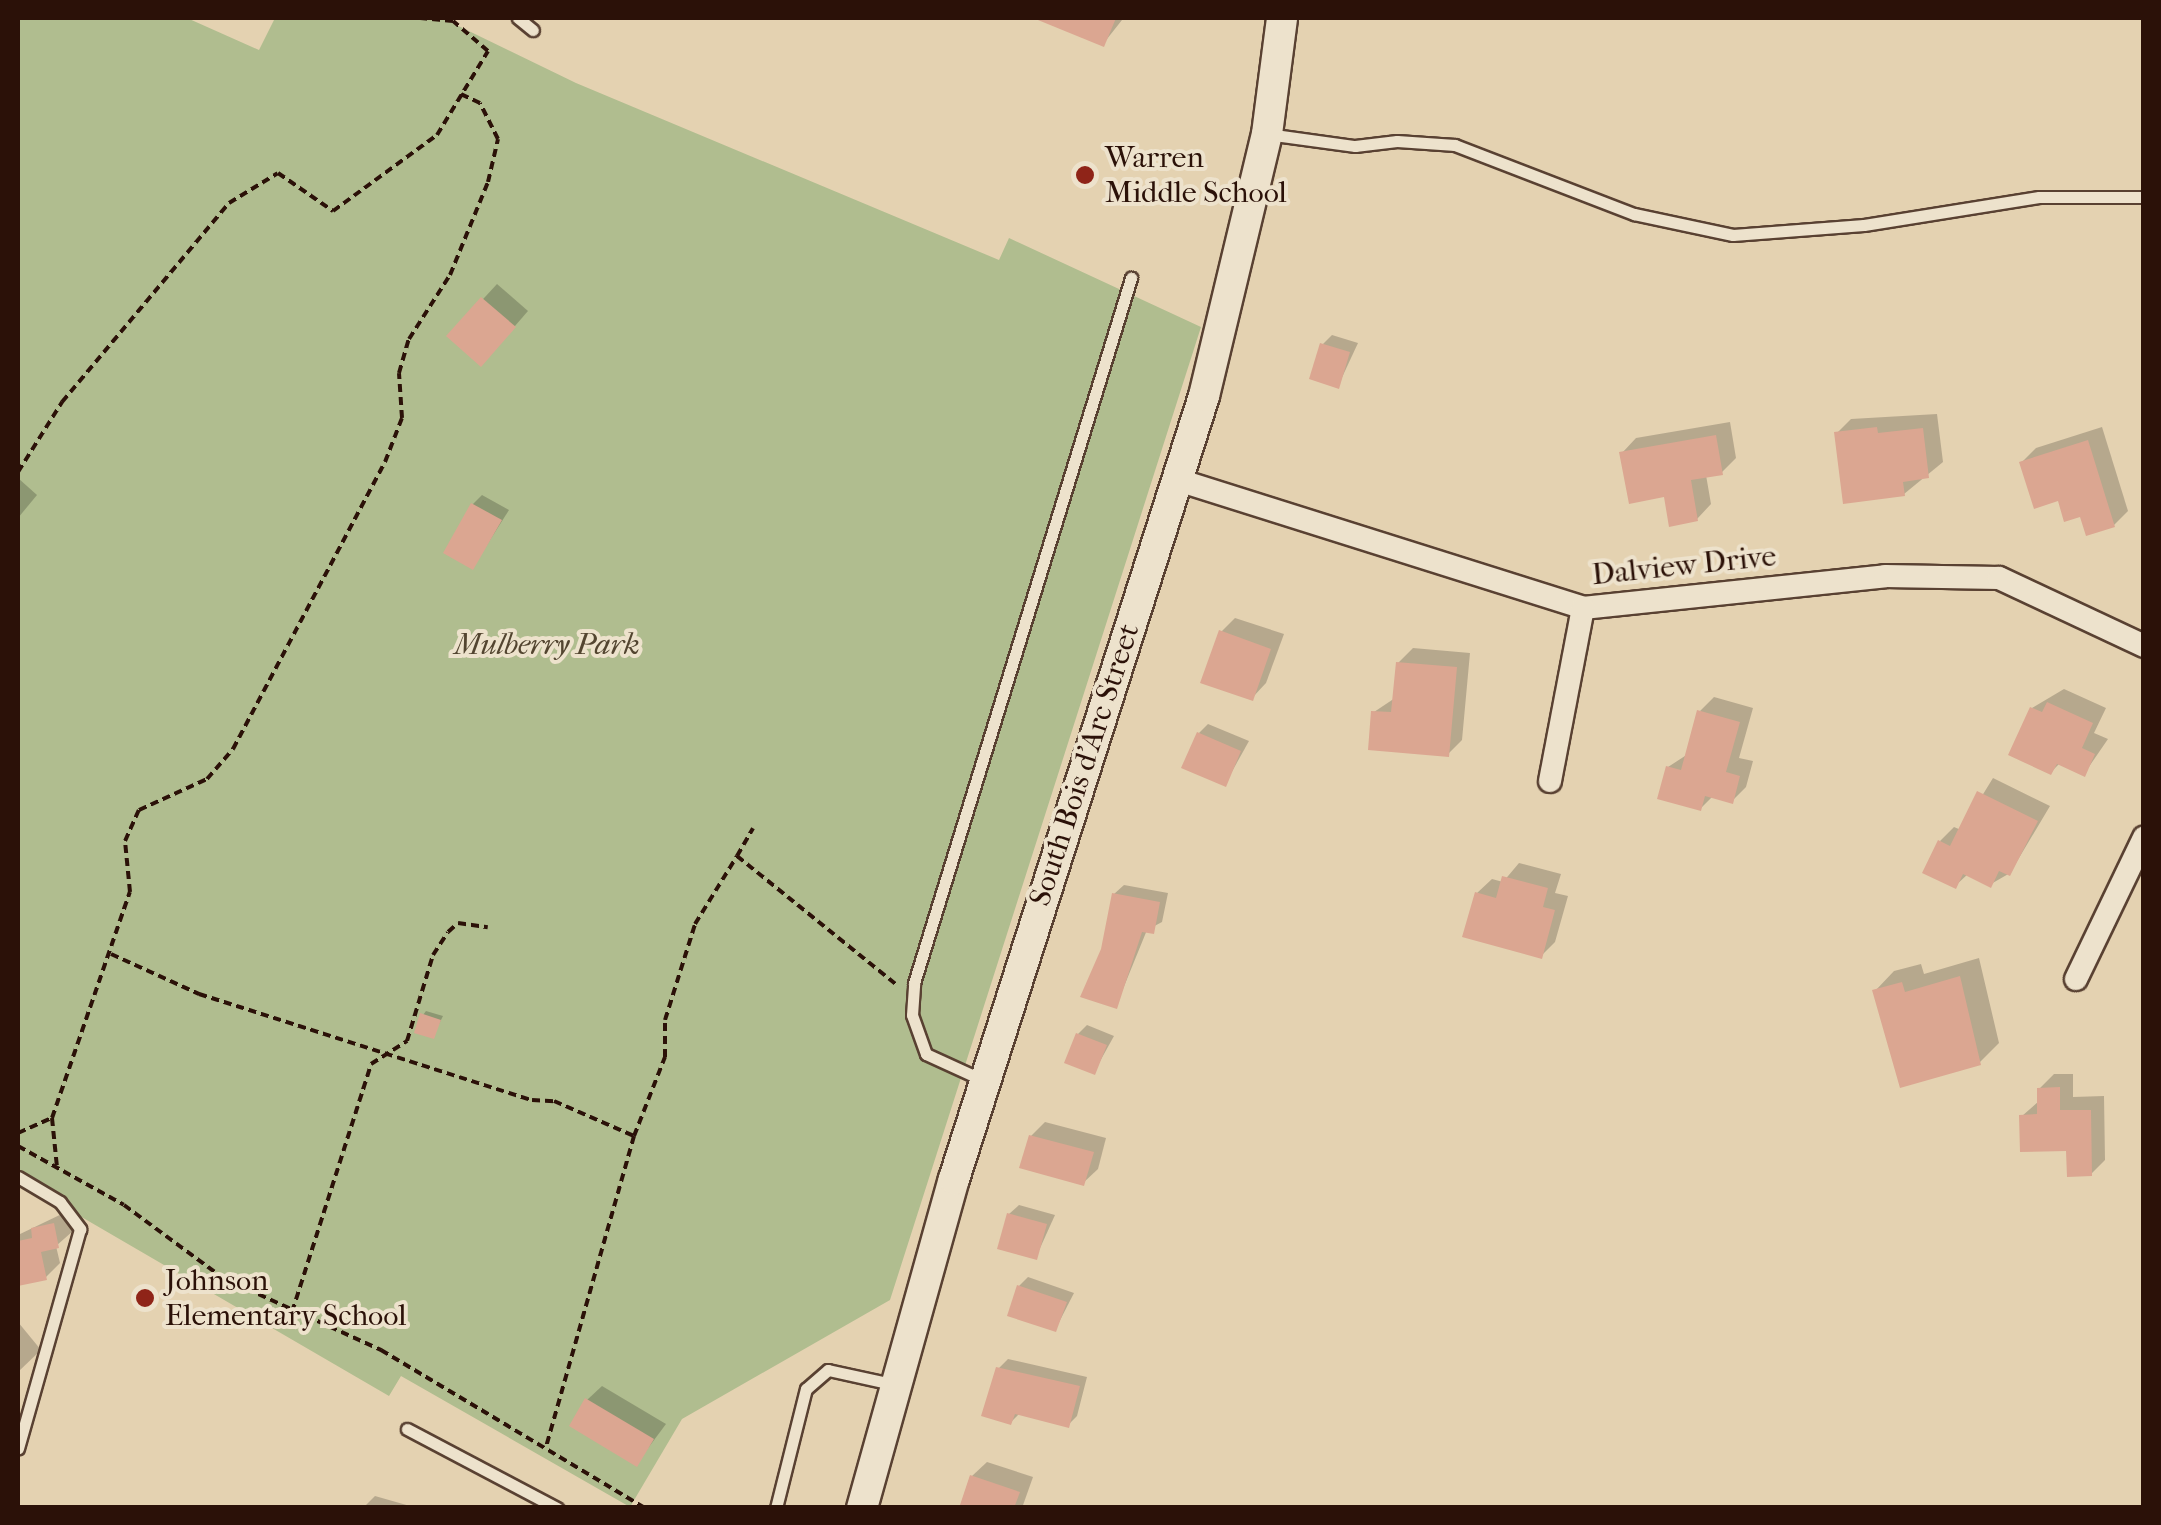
<!DOCTYPE html>
<style>
body{margin:0}
#map{position:relative;width:2161px;height:1525px;overflow:hidden;background:#e4d2b1;font-family:"IM FELL French Canon",serif}
div>[style]{position:absolute}
.green>*{inset:0;background:#b0bd8f}
.shadow>*{inset:0;background:#0003}
.building>*{inset:0;background:#dba691}
.path>*{height:4px;margin-top:-2px;transform-origin:0;background:repeating-linear-gradient(90deg,#2b1108 0 8px,transparent 0 13px)}
.roads{filter:drop-shadow(2px 0 #594132) drop-shadow(-2px 0 #594132) drop-shadow(0 2px #594132) drop-shadow(0 -2px #594132)}
.lane>*{height:11px;margin:-5.5px;padding:0 5.5px;transform-origin:5.5px;border-radius:5.5px;background:#ede2cc}
.street>*{height:22px;margin:-11px;padding:0 11px;transform-origin:11px;border-radius:11px;background:#ede2cc}
.secondary>*{height:30px;margin:-15px;padding:0 15px;transform-origin:15px;border-radius:15px;background:#ede2cc}
.dots>*{width:28px;height:28px;translate:-50% -50%;box-sizing:border-box;border:5px solid #ede2cc;border-radius:50%}
span{translate:-50% -50%;white-space:nowrap;text-align:center;line-height:1.15;-webkit-text-stroke:8px #ede2cc;paint-order:stroke}
.poi-label{font-size:30px;color:#2b1108}
.left{translate:0 -50%;text-align:left}
.street-label{font-size:30px;color:#2b1108}
.park-label{font-size:30px;color:#534530;font-style:italic}
.frame{position:absolute;inset:0;border:20px solid #2b1108;pointer-events:none}
</style>
<div id="map">
<div class="green">
<i style="clip-path:polygon(18px 18px,187px 18px,259px 50px,275px 18px,442px 18px,576px 83px,999px 260px,1009px 238px,1201px 327px,890px 1300px,682px 1419px,630px 1507px,401px 1376px,389px 1396px,18px 1180px)"></i>
</div>
<div class="shadow">
<i style="clip-path:polygon(1040px 18px,1181px 18px,1122px 20px,1103px 44px)"></i>
<i style="clip-path:polygon(1361px 18px,1401px 18px,1399px 20px)"></i>
<i style="clip-path:polygon(497px 284px,528px 311px,495px 349px,449px 336px)"></i>
<i style="clip-path:polygon(1332px 335px,1358px 343px,1338px 386px,1323px 344px)"></i>
<i style="clip-path:polygon(1937px 414px,1943px 462px,1904px 494px,1837px 433px,1851px 419px)"></i>
<i style="clip-path:polygon(1730px 422px,1736px 458px,1721px 473px,1706px 475px,1711px 504px,1697px 519px,1622px 453px,1636px 438px)"></i>
<i style="clip-path:polygon(2102px 427px,2128px 511px,2114px 525px,2081px 514px,2021px 463px,2036px 448px)"></i>
<i style="clip-path:polygon(18px 478px,37px 495px,18px 518px)"></i>
<i style="clip-path:polygon(482px 495px,509px 510px,473px 567px,473px 504px)"></i>
<i style="clip-path:polygon(1235px 618px,1284px 634px,1266px 683px,1252px 698px,1221px 632px)"></i>
<i style="clip-path:polygon(1413px 648px,1470px 653px,1462px 740px,1448px 754px,1374px 712px,1395px 698px,1398px 663px)"></i>
<i style="clip-path:polygon(2064px 689px,2106px 708px,2094px 733px,2108px 739px,2084px 774px,2060px 763px,2051px 772px,2032px 708px)"></i>
<i style="clip-path:polygon(1714px 697px,1753px 708px,1739px 758px,1753px 761px,1746px 787px,1732px 801px,1713px 796px,1701px 808px,1668px 767px,1688px 754px,1700px 711px)"></i>
<i style="clip-path:polygon(1208px 724px,1249px 741px,1225px 784px,1199px 733px)"></i>
<i style="clip-path:polygon(1993px 778px,2050px 806px,2010px 873px,1991px 884px,1968px 874px,1955px 886px,1940px 841px,1954px 827px,1961px 830px)"></i>
<i style="clip-path:polygon(1519px 863px,1561px 874px,1555px 893px,1568px 896px,1555px 942px,1541px 956px,1477px 893px,1492px 879px,1503px 882px)"></i>
<i style="clip-path:polygon(1124px 885px,1168px 893px,1162px 922px,1147px 930px,1116px 1006px,1103px 950px,1114px 894px)"></i>
<i style="clip-path:polygon(1979px 958px,1999px 1043px,1980px 1062px,1875px 991px,1894px 971px,1921px 964px,1924px 974px)"></i>
<i style="clip-path:polygon(426px 1011px,443px 1016px,433px 1036px,423px 1015px)"></i>
<i style="clip-path:polygon(1087px 1025px,1114px 1036px,1094px 1072px,1078px 1034px)"></i>
<i style="clip-path:polygon(2054px 1074px,2073px 1074px,2073px 1097px,2104px 1096px,2105px 1160px,2091px 1174px,2069px 1148px,2022px 1116px,2039px 1101px,2039px 1089px)"></i>
<i style="clip-path:polygon(1045px 1122px,1106px 1138px,1098px 1169px,1083px 1183px,1031px 1136px)"></i>
<i style="clip-path:polygon(1019px 1205px,1055px 1215px,1036px 1257px,1009px 1214px)"></i>
<i style="clip-path:polygon(68px 1211px,73px 1231px,56px 1246px,60px 1263px,45px 1278px,18px 1283px,18px 1235px)"></i>
<i style="clip-path:polygon(1028px 1277px,1074px 1293px,1055px 1330px,1019px 1286px)"></i>
<i style="clip-path:polygon(18px 1322px,41px 1350px,18px 1372px)"></i>
<i style="clip-path:polygon(1008px 1359px,1087px 1377px,1077px 1416px,1068px 1425px,1020px 1413px,1011px 1422px,999px 1368px)"></i>
<i style="clip-path:polygon(602px 1386px,666px 1424px,637px 1463px,587px 1400px)"></i>
<i style="clip-path:polygon(987px 1462px,1033px 1477px,1022px 1508px,961px 1508px,972px 1476px)"></i>
<i style="clip-path:polygon(375px 1496px,417px 1508px,363px 1508px)"></i>
</div>
<div class="building">
<i style="clip-path:polygon(1033px 18px,1116px 18px,1104px 47px)"></i>
<i style="clip-path:polygon(481px 297px,516px 327px,481px 367px,446px 336px)"></i>
<i style="clip-path:polygon(1320px 343px,1350px 352px,1339px 389px,1309px 379px)"></i>
<i style="clip-path:polygon(1877px 427px,1878px 433px,1923px 428px,1929px 478px,1903px 482px,1905px 496px,1843px 504px,1834px 432px)"></i>
<i style="clip-path:polygon(1716px 435px,1723px 475px,1691px 480px,1698px 521px,1669px 527px,1664px 497px,1629px 504px,1619px 452px)"></i>
<i style="clip-path:polygon(2088px 440px,2115px 527px,2086px 536px,2080px 517px,2064px 522px,2058px 501px,2034px 509px,2019px 462px)"></i>
<i style="clip-path:polygon(471px 503px,502px 520px,473px 570px,443px 553px)"></i>
<i style="clip-path:polygon(1219px 630px,1271px 649px,1253px 701px,1200px 683px)"></i>
<i style="clip-path:polygon(1396px 662px,1457px 667px,1449px 757px,1368px 750px,1371px 711px,1391px 712px)"></i>
<i style="clip-path:polygon(2047px 702px,2093px 723px,2082px 748px,2095px 754px,2085px 777px,2057px 764px,2051px 775px,2008px 755px,2030px 707px,2042px 712px)"></i>
<i style="clip-path:polygon(1697px 710px,1740px 722px,1726px 772px,1740px 776px,1733px 804px,1705px 796px,1701px 811px,1657px 799px,1666px 766px,1681px 770px)"></i>
<i style="clip-path:polygon(1197px 732px,1241px 751px,1226px 787px,1181px 768px)"></i>
<i style="clip-path:polygon(1977px 791px,2038px 821px,2010px 876px,1999px 871px,1991px 888px,1963px 874px,1956px 889px,1922px 873px,1938px 840px,1950px 846px)"></i>
<i style="clip-path:polygon(1502px 876px,1548px 888px,1543px 907px,1555px 910px,1542px 959px,1462px 937px,1475px 892px,1496px 898px)"></i>
<i style="clip-path:polygon(1112px 893px,1160px 902px,1154px 934px,1142px 932px,1117px 1009px,1080px 997px,1101px 949px)"></i>
<i style="clip-path:polygon(1960px 976px,1981px 1065px,1900px 1088px,1872px 990px,1902px 982px,1905px 992px)"></i>
<i style="clip-path:polygon(420px 1013px,441px 1020px,434px 1039px,414px 1033px)"></i>
<i style="clip-path:polygon(1076px 1033px,1107px 1045px,1095px 1075px,1064px 1063px)"></i>
<i style="clip-path:polygon(2060px 1087px,2060px 1110px,2091px 1110px,2092px 1176px,2067px 1177px,2066px 1151px,2020px 1152px,2019px 1115px,2037px 1114px,2037px 1088px)"></i>
<i style="clip-path:polygon(1029px 1135px,1094px 1152px,1084px 1186px,1019px 1168px)"></i>
<i style="clip-path:polygon(1007px 1213px,1047px 1224px,1037px 1260px,997px 1249px)"></i>
<i style="clip-path:polygon(54px 1223px,59px 1248px,41px 1252px,47px 1280px,18px 1286px,18px 1241px,32px 1238px,31px 1228px)"></i>
<i style="clip-path:polygon(1017px 1285px,1067px 1302px,1056px 1332px,1007px 1316px)"></i>
<i style="clip-path:polygon(996px 1367px,1080px 1386px,1069px 1428px,1015px 1414px,1011px 1425px,981px 1416px)"></i>
<i style="clip-path:polygon(585px 1398px,654px 1439px,637px 1467px,569px 1426px)"></i>
<i style="clip-path:polygon(970px 1475px,1020px 1492px,1014px 1508px,959px 1508px)"></i>
</div>
<div class="path">
<i style="left:18px;top:472px;width:83px;rotate:-57.8deg"></i>
<i style="left:62px;top:402px;width:260px;rotate:-50deg"></i>
<i style="left:229px;top:203px;width:57px;rotate:-31.5deg"></i>
<i style="left:278px;top:173px;width:67px;rotate:34.6deg"></i>
<i style="left:333px;top:211px;width:129px;rotate:-36.2deg"></i>
<i style="left:437px;top:135px;width:98px;rotate:-58.7deg"></i>
<i style="left:488px;top:51px;width:46px;rotate:-139.4deg"></i>
<i style="left:453px;top:21px;width:33px;rotate:-175deg"></i>
<i style="left:737px;top:856px;width:32px;rotate:-60deg"></i>
<i style="left:111px;top:954px;width:97px;rotate:24.4deg"></i>
<i style="left:199px;top:994px;width:349px;rotate:17.7deg"></i>
<i style="left:532px;top:1100px;width:22px;rotate:3deg"></i>
<i style="left:554px;top:1101px;width:87px;rotate:23.6deg"></i>
<i style="left:634px;top:1136px;width:323px;rotate:105.8deg"></i>
<i style="left:52px;top:1118px;width:49px;rotate:84.2deg"></i>
<i style="left:18px;top:1133px;width:37px;rotate:-24deg"></i>
<i style="left:52px;top:1118px;width:239px;rotate:-71deg"></i>
<i style="left:130px;top:892px;width:51px;rotate:-95.6deg"></i>
<i style="left:125px;top:841px;width:34px;rotate:-66deg"></i>
<i style="left:139px;top:810px;width:75px;rotate:-24.5deg"></i>
<i style="left:207px;top:779px;width:40px;rotate:-49deg"></i>
<i style="left:233px;top:749px;width:325px;rotate:-62.1deg"></i>
<i style="left:385px;top:462px;width:47px;rotate:-68.9deg"></i>
<i style="left:402px;top:418px;width:45px;rotate:-93.8deg"></i>
<i style="left:399px;top:373px;width:35px;rotate:-74deg"></i>
<i style="left:409px;top:339px;width:76px;rotate:-57.4deg"></i>
<i style="left:450px;top:275px;width:100px;rotate:-67.8deg"></i>
<i style="left:488px;top:182px;width:44px;rotate:-76.9deg"></i>
<i style="left:498px;top:139px;width:40px;rotate:-116.6deg"></i>
<i style="left:480px;top:103px;width:21px;rotate:-155deg"></i>
<i style="left:634px;top:1136px;width:85px;rotate:-68.6deg"></i>
<i style="left:665px;top:1057px;width:37px;rotate:-90deg"></i>
<i style="left:665px;top:1020px;width:101px;rotate:-72.6deg"></i>
<i style="left:695px;top:924px;width:80px;rotate:-58.3deg"></i>
<i style="left:737px;top:856px;width:207px;rotate:38.9deg"></i>
<i style="left:18px;top:1146px;width:121px;rotate:29.1deg"></i>
<i style="left:124px;top:1205px;width:123px;rotate:36.4deg"></i>
<i style="left:223px;top:1278px;width:174px;rotate:24.5deg"></i>
<i style="left:381px;top:1350px;width:308px;rotate:30.9deg"></i>
<i style="left:292px;top:1312px;width:260px;rotate:-72.3deg"></i>
<i style="left:371px;top:1064px;width:43px;rotate:-32.6deg"></i>
<i style="left:407px;top:1041px;width:90px;rotate:-73.2deg"></i>
<i style="left:433px;top:955px;width:27px;rotate:-57deg"></i>
<i style="left:448px;top:932px;width:13px;rotate:-42deg"></i>
<i style="left:458px;top:923px;width:30px;rotate:8deg"></i>
</div>
<div class="roads">
<div class="lane">
<i style="left:518px;top:18px;width:19px;rotate:39deg"></i>
<i style="left:1267px;top:134px;width:89px;rotate:7.8deg"></i>
<i style="left:1355px;top:146px;width:42px;rotate:-6.8deg"></i>
<i style="left:1397px;top:141px;width:58px;rotate:3.9deg"></i>
<i style="left:1455px;top:145px;width:192px;rotate:21.1deg"></i>
<i style="left:1634px;top:214px;width:101px;rotate:12deg"></i>
<i style="left:1733px;top:235px;width:131px;rotate:-4.4deg"></i>
<i style="left:1864px;top:225px;width:177px;rotate:-9.1deg"></i>
<i style="left:2039px;top:197px;width:105px"></i>
<i style="left:985px;top:1081px;width:65px;rotate:-155.4deg"></i>
<i style="left:926px;top:1054px;width:41px;rotate:-109.7deg"></i>
<i style="left:912px;top:1015px;width:32px;rotate:-86deg"></i>
<i style="left:914px;top:983px;width:738px;rotate:-72.89deg"></i>
<i style="left:18px;top:1177px;width:49px;rotate:30.8deg"></i>
<i style="left:60px;top:1202px;width:34px;rotate:53deg"></i>
<i style="left:80px;top:1229px;width:228px;rotate:105.8deg"></i>
<i style="left:407px;top:1429px;width:170px;rotate:27.8deg"></i>
<i style="left:776px;top:1508px;width:123px;rotate:-75.9deg"></i>
<i style="left:806px;top:1389px;width:29px;rotate:-41deg"></i>
<i style="left:828px;top:1370px;width:66px;rotate:12.3deg"></i>
</div>
<div class="street">
<i style="left:1175px;top:479px;width:428px;rotate:17.5deg"></i>
<i style="left:1583px;top:608px;width:304px;rotate:-6deg"></i>
<i style="left:1885px;top:576px;width:114px;rotate:1deg"></i>
<i style="left:1999px;top:578px;width:160px;rotate:25.1deg"></i>
<i style="left:1550px;top:781px;width:176px;rotate:-79.2deg"></i>
<i style="left:2076px;top:979px;width:157px;rotate:-64.3deg"></i>
</div>
<div class="secondary">
<i style="left:862px;top:1508px;width:342px;rotate:-74.4deg"></i>
<i style="left:954px;top:1179px;width:822px;rotate:-72.29deg"></i>
<i style="left:1204px;top:396px;width:269px;rotate:-76.5deg"></i>
<i style="left:1267px;top:134px;width:117px;rotate:-82.6deg"></i>
</div>
</div>
<div class="dots">
<i style="left:1085px;top:175px;background:#8f2418"></i>
<i style="left:145px;top:1298px;background:#8f2418"></i>
</div>
<div class="poi-label">
<span class="left" style="left:1105px;top:175px">Warren<br>Middle School</span>
<span class="left" style="left:165px;top:1298px">Johnson<br>Elementary School</span>
</div>
<div class="street-label">
<span style="left:1684px;top:566px;rotate:-6deg">Dalview Drive</span>
<span style="left:1085px;top:765px;rotate:-72deg">South Bois d'Arc Street</span>
</div>
<div class="park-label">
<span style="left:547px;top:645px">Mulberry Park</span>
</div>
<div class="frame"></div>
</div>
